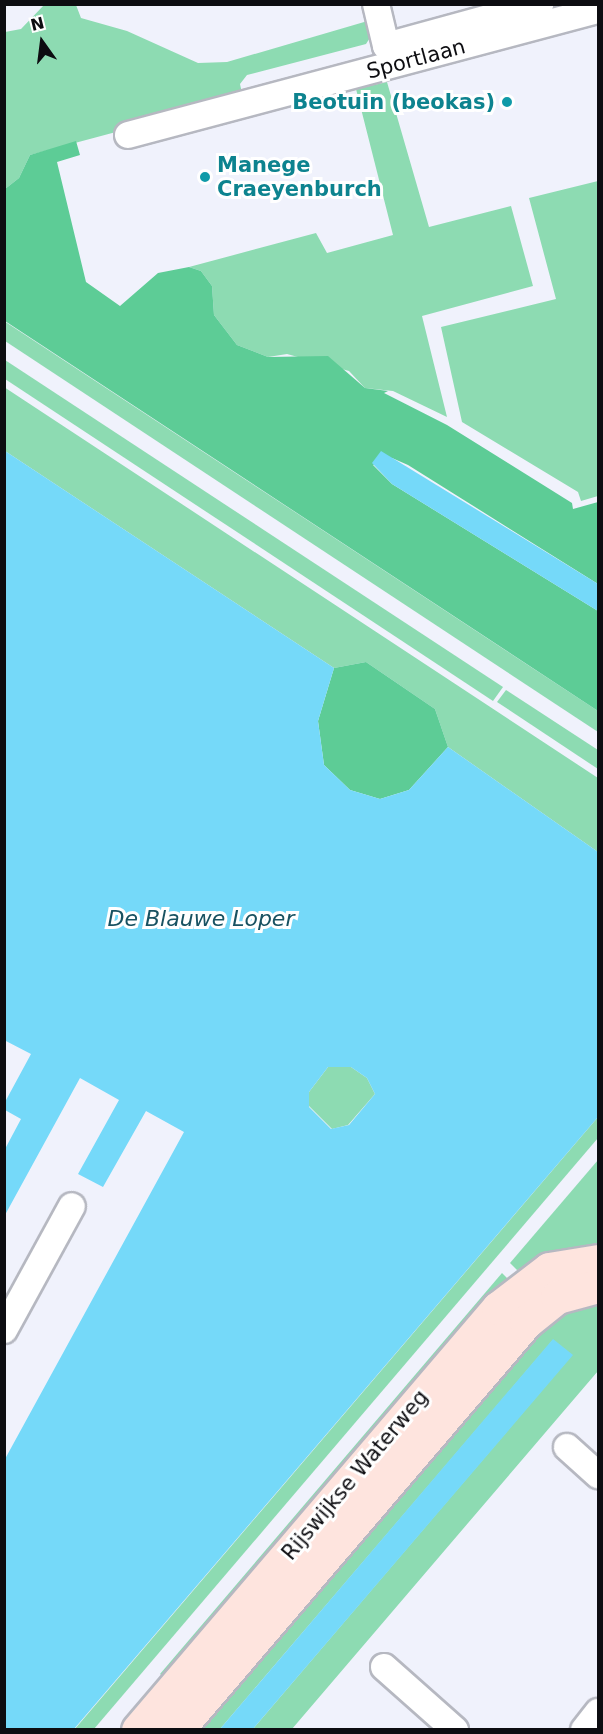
<!DOCTYPE html>
<style>
body{margin:0}
#map{position:relative;width:603px;height:1734px;overflow:hidden;background:#f0f2fc;font-family:"DejaVu Sans",sans-serif}
div>[style]{position:absolute}
.green>*{inset:0;background:#8ddbb2}
.forest>*{inset:0;background:#5dcc96}
.water>*{inset:0;background:#75d9f9}
.roads{filter:drop-shadow(2px 0 #b6b8c1) drop-shadow(-2px 0 #b6b8c1) drop-shadow(0 2px #b6b8c1) drop-shadow(0 -2px #b6b8c1)}
.street>*{height:26px;margin:-13px;padding:0 13px;transform-origin:13px;border-radius:13px;background:#fff}
.secondary>*{height:33px;margin:-16.5px;padding:0 16.5px;transform-origin:16.5px;border-radius:16.5px;background:#fee4de}
.dots>*{width:16px;height:16px;translate:-50% -50%;box-sizing:border-box;border:3px solid #fff;border-radius:50%}
span{translate:-50% -50%;white-space:nowrap;text-align:center;line-height:1.15;-webkit-text-stroke:6px #fff;paint-order:stroke}
.street-label{font-size:21px;color:#0d0d11}
.culture-label{font-size:21px;color:#0d838f;font-weight:700}
.right{translate:-100% -50%;text-align:right}
.left{translate:0 -50%;text-align:left}
.water-label{font-size:22px;color:#185262;font-style:italic}
.frame{position:absolute;inset:0;border:6px solid #0d0d11;pointer-events:none}
.north{position:absolute;left:12px;top:12px;width:60px;height:60px;-webkit-text-stroke:4px #fff;paint-order:stroke;rotate:346deg;font-size:16px;font-weight:700;line-height:24px;text-align:center;color:#0d0d11}
.north::after{content:'';display:block;margin:auto;width:21px;height:27px;background:#0d0d11;clip-path:polygon(50% 0,100% 100%,50% 72%,0 100%)}
</style>
<div id="map">
<div class="green">
<i style="clip-path:polygon(44px 5px,76px 5px,81px 18px,127px 31px,198px 63px,227px 62px,371px 20px,373px 33px,366px 44px,247px 75px,240px 84px,243px 98px,30px 155px,19px 178px,5px 189px,5px 32px,21px 29px)"></i>
<i style="clip-path:polygon(387px 82px,429px 227px,511px 206px,533px 286px,422px 316px,447px 417px,393px 391px,365px 388px,349px 371px,287px 354px,268px 357px,237px 345px,214px 315px,212px 286px,201px 271px,189px 267px,316px 233px,327px 253px,393px 235px,356px 89px)"></i>
<i style="clip-path:polygon(598px 181px,598px 496px,581px 501px,578px 492px,462px 422px,441px 327px,556px 299px,529px 198px)"></i>
<i style="clip-path:polygon(4px 321px,598px 711px,598px 732px,5px 341px)"></i>
<i style="clip-path:polygon(4px 360px,5px 360px,503px 687px,493px 701px,5px 379px)"></i>
<i style="clip-path:polygon(4px 387px,598px 778px,598px 852px,448px 747px,435px 709px,366px 662px,334px 668px,5px 451px)"></i>
<i style="clip-path:polygon(506px 690px,598px 750px,598px 769px,497px 702px)"></i>
<i style="clip-path:polygon(328px 1067px,351px 1067px,367px 1078px,375px 1094px,348px 1125px,332px 1129px,309px 1106px,309px 1092px)"></i>
<i style="clip-path:polygon(598px 1117px,598px 1138px,94px 1729px,74px 1730px)"></i>
<i style="clip-path:polygon(598px 1160px,598px 1252px,517px 1270px,510px 1263px)"></i>
<i style="clip-path:polygon(502px 1273px,509px 1280px,170px 1683px,160px 1674px)"></i>
<i style="clip-path:polygon(598px 1294px,598px 1371px,292px 1729px,253px 1729px,572px 1355px,553px 1340px,220px 1729px,202px 1729px,208px 1722px,199px 1714px,528px 1327px)"></i>
</div>
<div class="forest">
<i style="clip-path:polygon(76px 141px,80px 155px,57px 162px,86px 282px,120px 306px,158px 273px,189px 267px,201px 271px,212px 286px,214px 315px,237px 345px,268px 357px,328px 356px,365px 388px,388px 391px,384px 393px,447px 425px,572px 503px,573px 509px,598px 502px,598px 584px,408px 465px,392px 458px,373px 465px,392px 484px,598px 611px,598px 711px,5px 321px,5px 189px,19px 178px,30px 155px)"></i>
<i style="clip-path:polygon(366px 662px,435px 709px,448px 747px,409px 790px,380px 799px,350px 790px,324px 765px,318px 721px,334px 668px)"></i>
</div>
<div class="water">
<i style="clip-path:polygon(evenodd,5px 451px,334px 668px,318px 721px,324px 765px,350px 790px,380px 799px,409px 790px,448px 747px,598px 852px,598px 1117px,74px 1729px,5px 1729px,5px 1459px,184px 1132px,146px 1111px,103px 1187px,78px 1174px,119px 1100px,80px 1078px,5px 1215px,5px 1149px,21px 1119px,5px 1110px,5px 1102px,31px 1054px,4px 1040px,5px 451px,351px 1067px,367px 1078px,375px 1094px,349px 1125px,331px 1129px,309px 1107px,309px 1092px,328px 1067px,351px 1067px)"></i>
<i style="clip-path:polygon(381px 451px,598px 584px,598px 611px,392px 484px,372px 463px)"></i>
<i style="clip-path:polygon(553px 1339px,573px 1355px,253px 1729px,220px 1729px)"></i>
</div>
<div class="roads">
<div class="street">
<i style="left:376px;top:4px;width:43px;rotate:76.6deg"></i>
<i style="left:386px;top:46px;width:160px;rotate:-15.3deg"></i>
<i style="left:128px;top:135px;width:486px;rotate:-14.9deg"></i>
<i style="left:4px;top:1330px;width:141px;rotate:-61.3deg"></i>
<i style="left:567px;top:1447px;width:42px;rotate:42.1deg"></i>
<i style="left:384px;top:1667px;width:95px;rotate:41.6deg"></i>
<i style="left:584px;top:1730px;width:23px;rotate:-52deg"></i>
</div>
<div class="secondary">
<i style="left:138px;top:1730px;width:555px;rotate:-49.53deg"></i>
<i style="left:498px;top:1308px;width:64px;rotate:-37.4deg"></i>
<i style="left:549px;top:1269px;width:50px;rotate:-9.3deg"></i>
<i style="left:177px;top:1730px;width:537px;rotate:-49.46deg"></i>
<i style="left:526px;top:1322px;width:40px;rotate:-39deg"></i>
<i style="left:557px;top:1297px;width:42px;rotate:-15deg"></i>
</div>
</div>
<div class="dots">
<i style="left:507px;top:102px;background:#0f9aa8"></i>
<i style="left:205px;top:177px;background:#0f9aa8"></i>
</div>
<div class="street-label">
<span style="left:416px;top:59px;rotate:-15deg">Sportlaan</span>
<span style="left:355px;top:1475px;rotate:-50deg">Rijswijkse Waterweg</span>
</div>
<div class="culture-label">
<span class="right" style="left:495px;top:102px">Beotuin (beokas)</span>
<span class="left" style="left:217px;top:177px">Manege<br>Craeyenburch</span>
</div>
<div class="water-label">
<span style="left:201px;top:919px">De Blauwe Loper</span>
</div>
<div class="frame"></div>
<div class="north">N</div>
</div>
